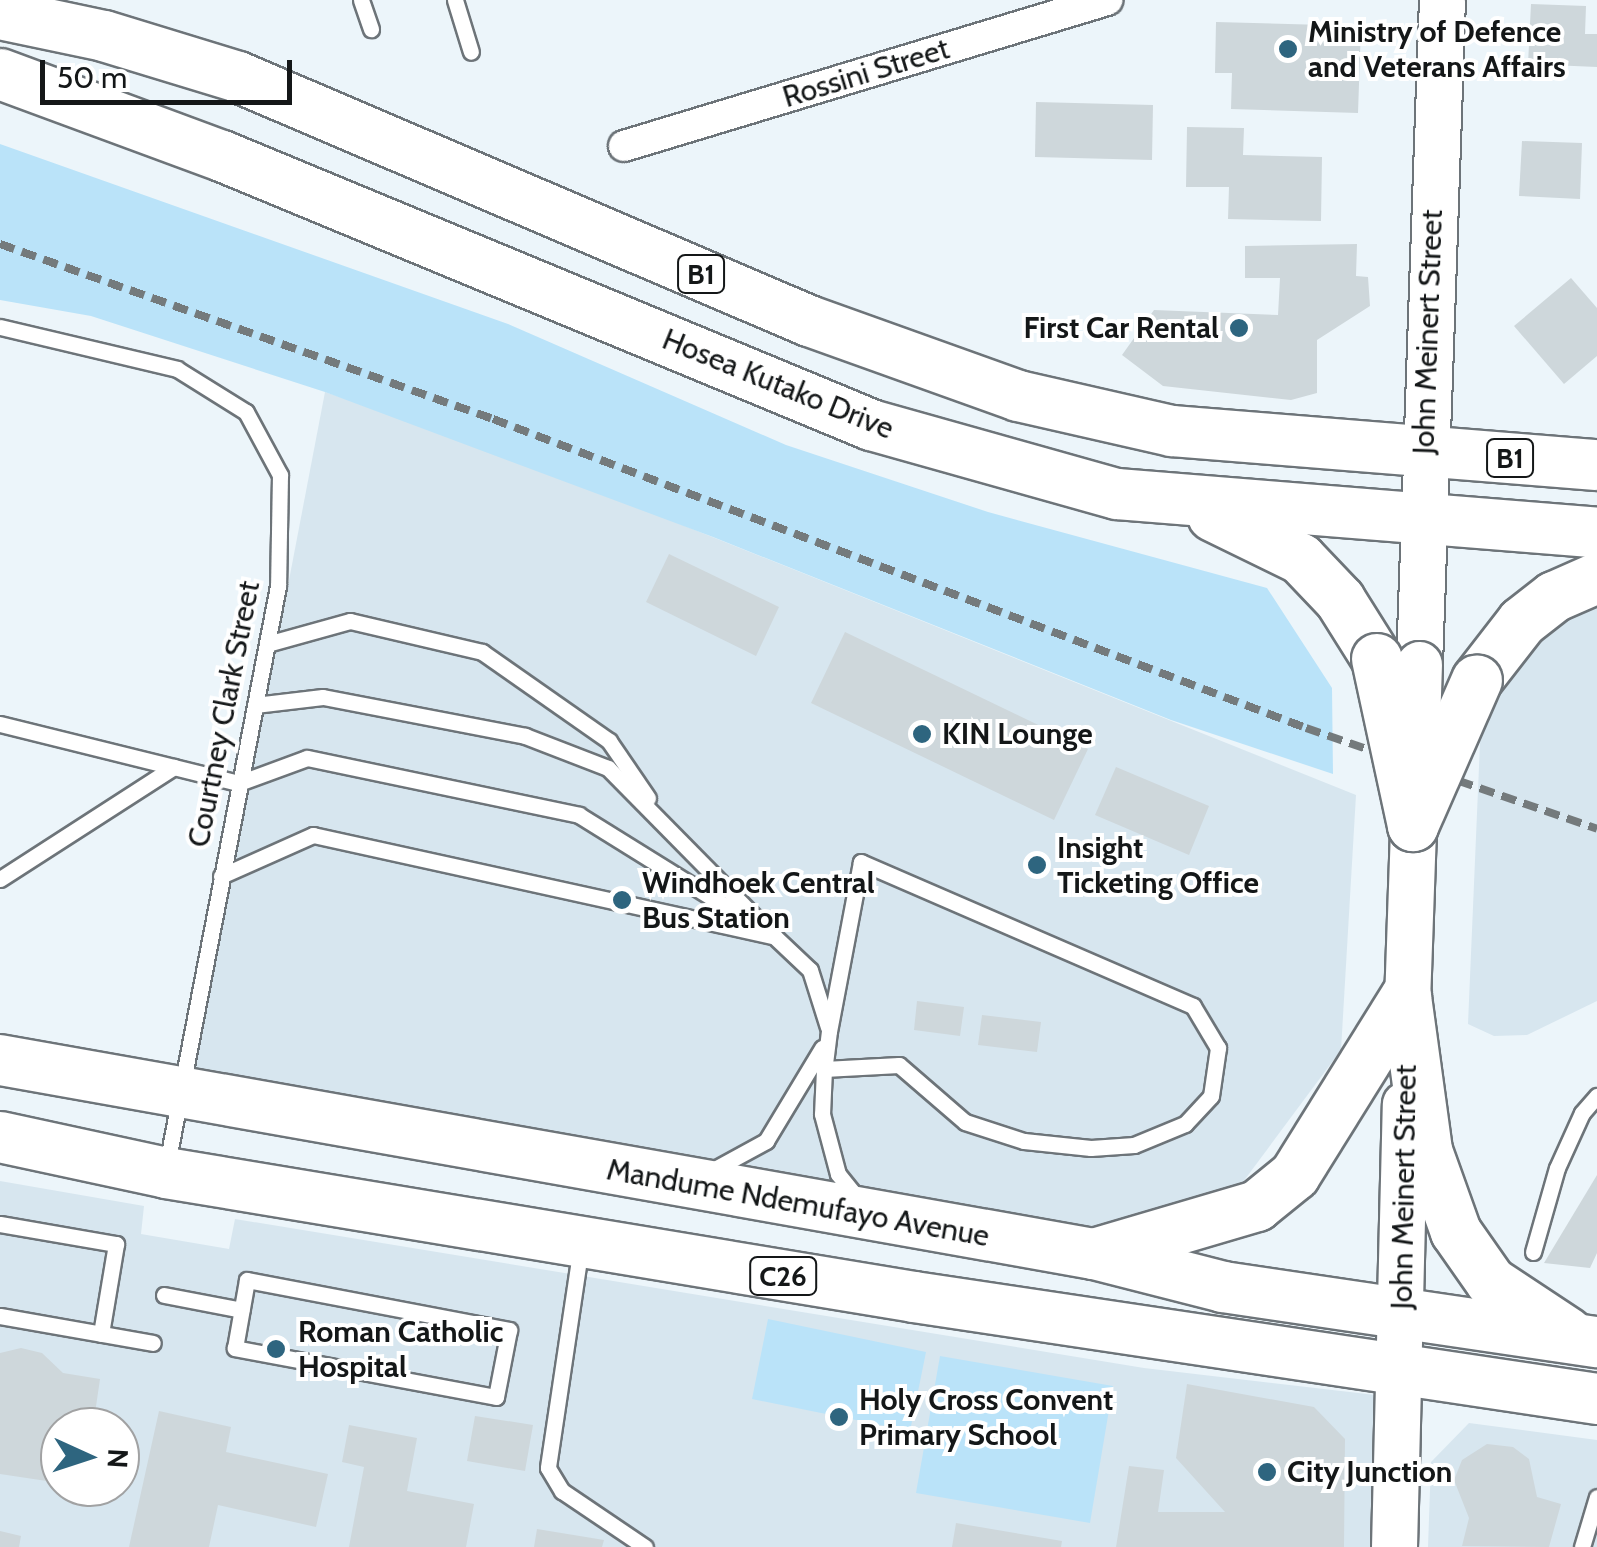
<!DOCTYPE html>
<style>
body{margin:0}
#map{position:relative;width:1597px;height:1547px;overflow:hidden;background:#ecf5fa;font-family:Cabin,sans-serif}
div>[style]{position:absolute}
.built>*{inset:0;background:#d7e6ef}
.green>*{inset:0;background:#bae3f9}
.building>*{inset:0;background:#ced7db}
.roads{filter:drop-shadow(2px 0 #6d7479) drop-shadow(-2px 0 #6d7479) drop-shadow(0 2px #6d7479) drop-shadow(0 -2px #6d7479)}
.lane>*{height:15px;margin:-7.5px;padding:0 7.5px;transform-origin:7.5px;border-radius:7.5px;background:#fff}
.street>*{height:30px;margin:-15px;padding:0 15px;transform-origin:15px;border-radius:15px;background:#fff}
.secondary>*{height:45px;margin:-22.5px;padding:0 22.5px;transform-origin:22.5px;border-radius:22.5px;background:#fff}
.primary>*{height:50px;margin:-25px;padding:0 25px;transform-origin:25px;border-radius:25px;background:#fff}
.rail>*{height:8px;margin-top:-4px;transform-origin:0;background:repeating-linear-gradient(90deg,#747a7c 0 15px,transparent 0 23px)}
.bridges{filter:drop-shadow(2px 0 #6d7479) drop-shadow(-2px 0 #6d7479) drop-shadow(0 2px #6d7479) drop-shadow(0 -2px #6d7479)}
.secondary-bridge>*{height:45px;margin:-22.5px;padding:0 22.5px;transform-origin:22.5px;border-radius:22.5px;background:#fff}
.primary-bridge>*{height:50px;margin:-25px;padding:0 25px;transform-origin:25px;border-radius:25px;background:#fff}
.dots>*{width:28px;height:28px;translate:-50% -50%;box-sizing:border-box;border:5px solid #fff;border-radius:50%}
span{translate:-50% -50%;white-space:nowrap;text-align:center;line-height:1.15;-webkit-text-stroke:8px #fff;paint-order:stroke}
.shield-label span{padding:2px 8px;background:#fff;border:2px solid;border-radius:8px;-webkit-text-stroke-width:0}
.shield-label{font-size:28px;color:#141718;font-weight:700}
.poi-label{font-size:30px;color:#141718;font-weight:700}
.left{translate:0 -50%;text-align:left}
.right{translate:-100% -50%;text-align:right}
.street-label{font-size:30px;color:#141718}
.north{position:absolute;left:40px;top:1407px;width:100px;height:100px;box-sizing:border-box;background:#fff;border:2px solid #a1a2a3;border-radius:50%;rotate:93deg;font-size:28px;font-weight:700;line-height:40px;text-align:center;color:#141718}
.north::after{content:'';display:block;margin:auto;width:35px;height:45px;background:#2e657f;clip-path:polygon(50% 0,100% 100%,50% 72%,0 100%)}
.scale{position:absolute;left:40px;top:60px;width:252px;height:45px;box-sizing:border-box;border:5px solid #141718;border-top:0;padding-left:12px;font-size:30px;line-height:35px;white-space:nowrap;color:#141718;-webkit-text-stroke:8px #fff;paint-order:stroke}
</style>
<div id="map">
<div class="built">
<i style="clip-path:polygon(325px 392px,493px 449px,1356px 795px,1341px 1050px,1237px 1190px,1094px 1235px,194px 1077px)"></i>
<i style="clip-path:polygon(1597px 597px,1597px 1001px,1527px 1035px,1494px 1036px,1468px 1024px,1481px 720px,1522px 633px)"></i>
<i style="clip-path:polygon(evenodd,0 1181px,144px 1206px,141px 1234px,229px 1249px,235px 1219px,1144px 1368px,1384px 1396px,1377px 1547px,0 1547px,0 1181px,60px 1427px,120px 1427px,120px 1487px,60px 1487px,60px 1427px)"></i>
<i style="clip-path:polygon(1469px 1423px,1597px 1440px,1597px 1547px,1428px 1547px,1431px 1462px)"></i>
</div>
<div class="green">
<i style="clip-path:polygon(0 144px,508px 324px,786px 445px,988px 512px,1267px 588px,1332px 688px,1333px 774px,1171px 720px,713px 537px,325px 392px,91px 316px,0 300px)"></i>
<i style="clip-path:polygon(768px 1319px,926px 1352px,910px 1431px,752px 1399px)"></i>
<i style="clip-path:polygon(940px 1356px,1113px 1386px,1090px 1523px,916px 1493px)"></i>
</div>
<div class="building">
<i style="clip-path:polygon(1531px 4px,1586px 6px,1585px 34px,1597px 34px,1597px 67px,1528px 64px)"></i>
<i style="clip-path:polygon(1216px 22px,1361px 26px,1358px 113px,1231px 109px,1232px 73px,1215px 73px)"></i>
<i style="clip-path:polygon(1036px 102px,1153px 105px,1152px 160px,1035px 157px)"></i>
<i style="clip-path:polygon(1187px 127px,1244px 128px,1243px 155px,1322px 157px,1321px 221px,1228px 219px,1229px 187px,1186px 187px)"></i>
<i style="clip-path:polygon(1522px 141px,1582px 143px,1580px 199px,1519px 196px)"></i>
<i style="clip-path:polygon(1357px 244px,1356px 276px,1368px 277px,1370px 306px,1317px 340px,1317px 393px,1291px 400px,1163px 386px,1122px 355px,1154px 310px,1278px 315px,1280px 278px,1245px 278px,1245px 246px)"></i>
<i style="clip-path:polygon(1571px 278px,1597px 308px,1597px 356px,1564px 384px,1514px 326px)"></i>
<i style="clip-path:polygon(669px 554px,779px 607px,756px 656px,646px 602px)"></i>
<i style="clip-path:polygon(845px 632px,1088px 749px,1054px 820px,811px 703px)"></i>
<i style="clip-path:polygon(1116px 767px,1209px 806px,1189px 855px,1095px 815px)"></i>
<i style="clip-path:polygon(917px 1001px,964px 1007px,960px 1036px,914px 1030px)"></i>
<i style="clip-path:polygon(982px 1015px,1041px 1022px,1037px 1052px,978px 1045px)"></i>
<i style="clip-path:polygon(1597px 1175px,1597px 1253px,1590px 1268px,1544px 1263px)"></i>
<i style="clip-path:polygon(21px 1348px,42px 1353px,63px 1373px,100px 1379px,93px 1427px,60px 1427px,60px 1483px,0 1474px,0 1353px)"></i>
<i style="clip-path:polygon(1187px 1384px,1314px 1407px,1345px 1439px,1344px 1547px,1116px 1547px,1129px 1466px,1164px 1470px,1158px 1512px,1225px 1512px,1176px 1458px)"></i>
<i style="clip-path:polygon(159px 1411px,231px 1427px,226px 1452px,328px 1474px,316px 1527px,218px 1505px,209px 1547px,129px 1547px)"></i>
<i style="clip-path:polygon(475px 1416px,533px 1425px,525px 1471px,467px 1461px)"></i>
<i style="clip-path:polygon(349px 1425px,417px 1438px,407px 1491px,474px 1504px,466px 1547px,349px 1547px,364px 1467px,342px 1462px)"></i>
<i style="clip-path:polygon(1487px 1444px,1513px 1447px,1529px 1459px,1537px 1497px,1561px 1504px,1549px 1547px,1462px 1546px,1469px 1518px,1454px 1480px,1462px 1460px)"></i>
<i style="clip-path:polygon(956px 1523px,1062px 1541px,1061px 1547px,952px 1547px)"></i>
<i style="clip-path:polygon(537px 1529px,604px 1540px,602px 1547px,534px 1547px)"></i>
<i style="clip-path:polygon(0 1531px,21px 1536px,19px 1547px,0 1547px)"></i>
</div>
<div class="roads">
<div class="lane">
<i style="left:361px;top:0;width:31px;rotate:71deg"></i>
<i style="left:455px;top:0;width:54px;rotate:72.9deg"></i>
<i style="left:0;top:327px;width:182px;rotate:13.3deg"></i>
<i style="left:177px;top:369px;width:81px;rotate:31.9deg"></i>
<i style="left:246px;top:412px;width:72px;rotate:61.6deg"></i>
<i style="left:280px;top:475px;width:111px;rotate:91deg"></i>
<i style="left:278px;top:586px;width:594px;rotate:100.87deg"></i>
<i style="left:267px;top:644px;width:86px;rotate:-15.5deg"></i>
<i style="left:350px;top:621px;width:136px;rotate:13.2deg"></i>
<i style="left:482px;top:652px;width:155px;rotate:35deg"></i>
<i style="left:609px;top:741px;width:69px;rotate:55.6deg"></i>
<i style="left:255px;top:705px;width:68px;rotate:-6.7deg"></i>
<i style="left:323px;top:697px;width:206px;rotate:10.9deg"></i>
<i style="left:525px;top:736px;width:89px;rotate:21.1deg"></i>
<i style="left:608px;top:768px;width:209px;rotate:45.4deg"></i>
<i style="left:0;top:724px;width:246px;rotate:13.9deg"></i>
<i style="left:239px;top:783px;width:72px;rotate:-20.2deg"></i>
<i style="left:307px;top:758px;width:278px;rotate:11.8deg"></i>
<i style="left:579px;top:815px;width:219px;rotate:31.9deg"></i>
<i style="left:221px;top:876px;width:101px;rotate:-24deg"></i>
<i style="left:313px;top:835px;width:473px;rotate:12.4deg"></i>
<i style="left:775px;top:937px;width:48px;rotate:43.3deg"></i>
<i style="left:810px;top:970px;width:60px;rotate:72.5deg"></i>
<i style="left:0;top:879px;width:207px;rotate:-32.8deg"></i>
<i style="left:824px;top:1069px;width:75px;rotate:-3.1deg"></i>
<i style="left:899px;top:1065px;width:87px;rotate:40.8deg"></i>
<i style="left:965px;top:1122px;width:62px;rotate:17.9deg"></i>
<i style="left:1024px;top:1141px;width:67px;rotate:6deg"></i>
<i style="left:1091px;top:1148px;width:43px;rotate:-4deg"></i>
<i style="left:1134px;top:1145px;width:55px;rotate:-22.4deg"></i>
<i style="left:1185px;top:1124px;width:38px;rotate:-47deg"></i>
<i style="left:1211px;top:1096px;width:49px;rotate:-81.7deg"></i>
<i style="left:1218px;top:1048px;width:49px;rotate:-120.8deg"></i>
<i style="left:1193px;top:1006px;width:362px;rotate:-156.6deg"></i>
<i style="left:861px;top:862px;width:172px;rotate:100.7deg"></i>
<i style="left:829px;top:1031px;width:38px;rotate:97deg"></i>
<i style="left:824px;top:1069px;width:45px;rotate:92.5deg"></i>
<i style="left:822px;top:1114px;width:62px;rotate:75.1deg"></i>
<i style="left:838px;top:1174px;width:32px;rotate:51deg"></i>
<i style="left:711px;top:1171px;width:63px;rotate:-28.6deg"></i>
<i style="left:766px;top:1141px;width:109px;rotate:-58.9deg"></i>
<i style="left:0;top:1224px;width:118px;rotate:9.8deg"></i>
<i style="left:116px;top:1244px;width:91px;rotate:99.5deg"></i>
<i style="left:581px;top:1246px;width:224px;rotate:98.5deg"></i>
<i style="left:548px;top:1468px;width:27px;rotate:59deg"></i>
<i style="left:562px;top:1491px;width:100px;rotate:34deg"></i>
<i style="left:1533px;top:1252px;width:87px;rotate:-74.1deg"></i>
<i style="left:1557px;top:1168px;width:60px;rotate:-65.6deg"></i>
<i style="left:1582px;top:1113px;width:23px;rotate:-49deg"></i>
<i style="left:247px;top:1280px;width:267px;rotate:10.8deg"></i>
<i style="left:509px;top:1330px;width:68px;rotate:101deg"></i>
<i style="left:496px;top:1397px;width:266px;rotate:-169.4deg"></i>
<i style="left:235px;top:1348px;width:69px;rotate:-80deg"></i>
<i style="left:164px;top:1295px;width:79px;rotate:10.9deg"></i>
<i style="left:0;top:1316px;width:155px;rotate:10deg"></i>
<i style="left:1582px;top:1547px;width:52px;rotate:-73.3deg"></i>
</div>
<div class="street">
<i style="left:624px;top:146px;width:505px;rotate:-16.82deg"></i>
</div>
<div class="secondary">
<i style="left:1419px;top:664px;width:664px;rotate:-88.02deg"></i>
<i style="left:1406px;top:1030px;width:204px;rotate:-88deg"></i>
<i style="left:1394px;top:1547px;width:443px;rotate:-88.6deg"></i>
</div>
<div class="primary">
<i style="left:0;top:14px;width:106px;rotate:11.9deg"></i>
<i style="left:104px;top:36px;width:140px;rotate:17deg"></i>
<i style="left:238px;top:77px;width:621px;rotate:23.14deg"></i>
<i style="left:809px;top:321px;width:222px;rotate:19.7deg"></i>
<i style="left:1018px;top:396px;width:158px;rotate:12.8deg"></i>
<i style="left:1172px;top:431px;width:426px;rotate:4.6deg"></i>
<i style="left:0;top:74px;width:237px;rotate:20.3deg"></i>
<i style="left:222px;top:156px;width:703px;rotate:22.51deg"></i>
<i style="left:871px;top:425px;width:255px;rotate:15.7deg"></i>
<i style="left:1117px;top:494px;width:482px;rotate:4.6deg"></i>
<i style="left:1213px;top:516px;width:98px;rotate:26deg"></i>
<i style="left:1301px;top:559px;width:57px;rotate:46.4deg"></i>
<i style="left:1340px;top:600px;width:70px;rotate:57.9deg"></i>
<i style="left:1477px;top:680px;width:73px;rotate:-52.2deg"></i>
<i style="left:1522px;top:622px;width:41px;rotate:-38deg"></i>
<i style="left:1554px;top:597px;width:47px;rotate:-23.8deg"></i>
<i style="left:1406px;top:997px;width:155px;rotate:82.2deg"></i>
<i style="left:1427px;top:1151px;width:86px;rotate:70.3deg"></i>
<i style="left:1456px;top:1232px;width:61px;rotate:55deg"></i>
<i style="left:1491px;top:1282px;width:92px;rotate:33.5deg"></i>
<i style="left:0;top:1060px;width:1111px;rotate:10.06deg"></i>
<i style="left:1094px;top:1254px;width:133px;rotate:14.3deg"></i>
<i style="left:1223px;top:1287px;width:378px;rotate:8.4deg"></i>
<i style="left:0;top:1137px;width:170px;rotate:12.2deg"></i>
<i style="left:166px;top:1173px;width:758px;rotate:9.41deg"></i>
<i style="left:914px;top:1297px;width:691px;rotate:8.49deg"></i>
<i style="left:1094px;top:1254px;width:170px;rotate:-16.4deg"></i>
<i style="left:1257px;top:1206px;width:49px;rotate:-39.2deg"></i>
<i style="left:1295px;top:1175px;width:210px;rotate:-58.1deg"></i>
</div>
</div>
<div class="rail">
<i style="left:0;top:244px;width:523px;rotate:19.54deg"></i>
<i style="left:493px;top:419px;width:870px;rotate:20.81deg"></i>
<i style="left:1306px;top:728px;width:308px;rotate:19.1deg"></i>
</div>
<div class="bridges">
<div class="secondary-bridge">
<i style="left:1415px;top:784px;width:120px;rotate:-88.1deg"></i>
</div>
<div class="primary-bridge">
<i style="left:1377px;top:659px;width:171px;rotate:77.8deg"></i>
<i style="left:1413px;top:826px;width:159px;rotate:-66.3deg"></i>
</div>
</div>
<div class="dots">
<i style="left:1288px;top:49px;background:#2e657f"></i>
<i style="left:1239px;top:328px;background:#2e657f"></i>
<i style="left:922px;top:734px;background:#2e657f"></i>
<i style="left:1037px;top:865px;background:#2e657f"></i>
<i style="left:622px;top:900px;background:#2e657f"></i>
<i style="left:276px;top:1349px;background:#2e657f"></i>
<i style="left:839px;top:1417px;background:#2e657f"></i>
<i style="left:1267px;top:1472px;background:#2e657f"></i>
</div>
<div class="shield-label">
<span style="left:701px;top:274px">B1</span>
<span style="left:1510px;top:458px">B1</span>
<span style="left:783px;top:1276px">C26</span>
</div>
<div class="poi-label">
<span class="left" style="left:1308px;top:49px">Ministry of Defence<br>and Veterans Affairs</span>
<span class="right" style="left:1219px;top:328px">First Car Rental</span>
<span class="left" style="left:942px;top:734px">KIN Lounge</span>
<span class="left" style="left:1057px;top:865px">Insight<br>Ticketing Office</span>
<span class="left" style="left:642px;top:900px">Windhoek Central<br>Bus Station</span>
<span class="left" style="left:298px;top:1349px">Roman Catholic<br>Hospital</span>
<span class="left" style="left:859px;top:1417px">Holy Cross Convent<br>Primary School</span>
<span class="left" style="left:1287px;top:1472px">City Junction</span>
</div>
<div class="street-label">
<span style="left:866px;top:73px;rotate:-17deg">Rossini Street</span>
<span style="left:1428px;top:332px;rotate:-88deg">John Meinert Street</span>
<span style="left:778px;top:384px;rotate:22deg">Hosea Kutako Drive</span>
<span style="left:224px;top:714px;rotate:-79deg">Courtney Clark Street</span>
<span style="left:1404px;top:1187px;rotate:-89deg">John Meinert Street</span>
<span style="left:798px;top:1203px;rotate:10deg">Mandume Ndemufayo Avenue</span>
</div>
<div class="north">N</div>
<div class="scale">50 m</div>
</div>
